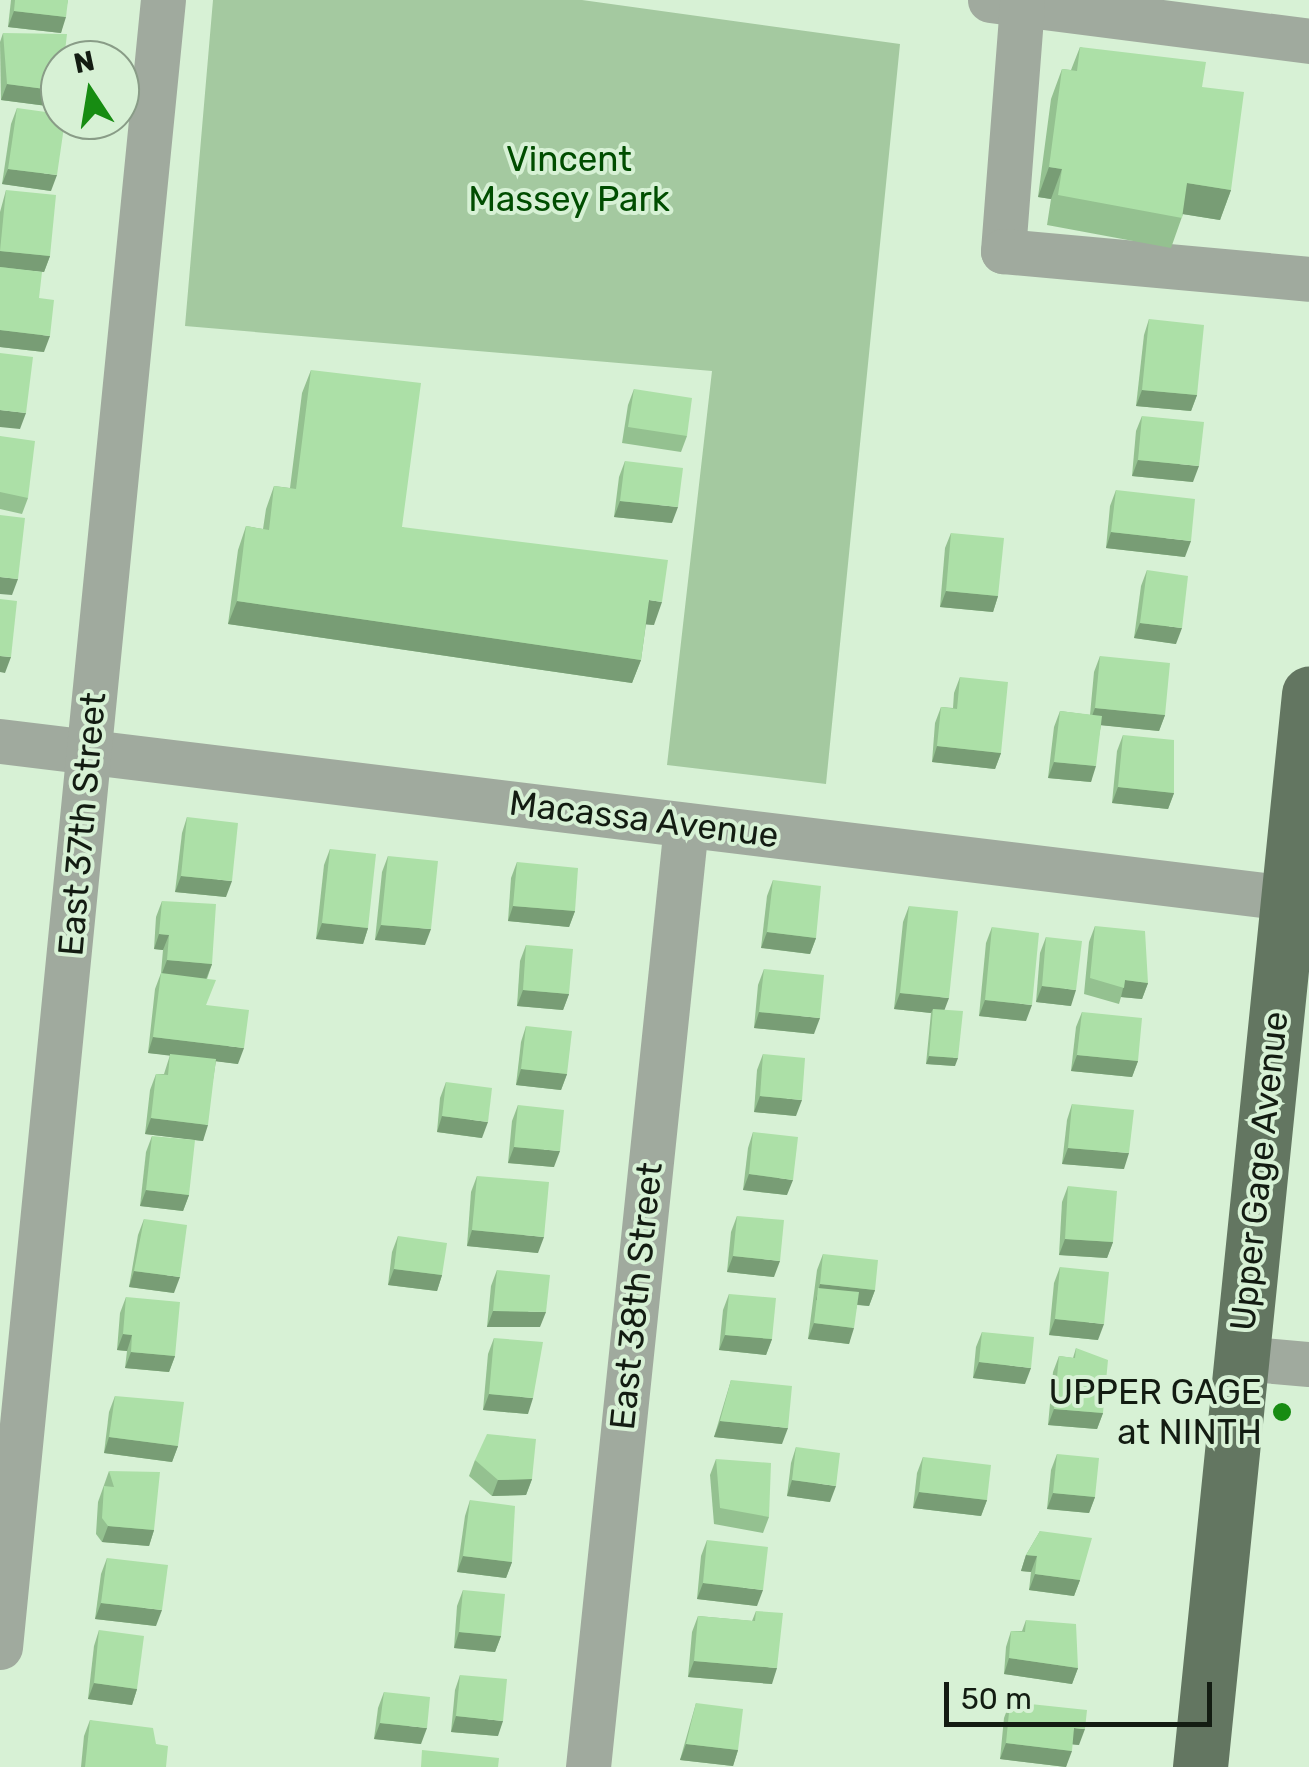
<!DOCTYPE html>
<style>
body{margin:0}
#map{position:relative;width:1309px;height:1767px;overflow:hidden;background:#d7f1d5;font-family:Rubik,sans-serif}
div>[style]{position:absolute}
.green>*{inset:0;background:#a4c9a0}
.minor>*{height:45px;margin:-22.5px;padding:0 22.5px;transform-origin:22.5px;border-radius:22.5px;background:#a0aa9e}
.major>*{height:55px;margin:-27.5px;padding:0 27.5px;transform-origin:27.5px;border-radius:27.5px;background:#637661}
.wall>*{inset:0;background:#94c190}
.shaded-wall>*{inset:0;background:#789d75}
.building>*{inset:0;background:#ace0a7}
.dots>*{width:28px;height:28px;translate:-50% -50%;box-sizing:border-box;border:5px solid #d7f1d5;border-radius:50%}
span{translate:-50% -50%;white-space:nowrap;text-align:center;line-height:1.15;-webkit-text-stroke:8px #d7f1d5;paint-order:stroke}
.park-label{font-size:35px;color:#004d00}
.street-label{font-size:35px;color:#131c12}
.poi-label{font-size:35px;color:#131c12}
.right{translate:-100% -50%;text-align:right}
.north{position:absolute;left:40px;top:40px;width:100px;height:100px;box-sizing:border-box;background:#d7f1d5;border:2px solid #899c87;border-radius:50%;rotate:348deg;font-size:28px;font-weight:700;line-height:40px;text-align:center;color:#131c12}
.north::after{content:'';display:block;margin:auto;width:35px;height:45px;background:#178c12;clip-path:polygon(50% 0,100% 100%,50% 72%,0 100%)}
.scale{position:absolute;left:944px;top:1682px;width:268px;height:45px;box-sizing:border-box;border:5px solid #131c12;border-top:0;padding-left:12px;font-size:30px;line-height:35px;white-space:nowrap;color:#131c12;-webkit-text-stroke:8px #d7f1d5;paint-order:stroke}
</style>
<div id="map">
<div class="green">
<i style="clip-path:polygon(213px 0,582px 0,900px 44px,826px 784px,667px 765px,712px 371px,185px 326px)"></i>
</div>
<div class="minor">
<i style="left:990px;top:0;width:322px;rotate:7.3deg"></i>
<i style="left:1022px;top:4px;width:248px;rotate:94.4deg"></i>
<i style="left:1003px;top:251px;width:307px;rotate:5.2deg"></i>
<i style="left:0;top:741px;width:1298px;rotate:6.95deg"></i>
<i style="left:1239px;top:1358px;width:70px;rotate:4.9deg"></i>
<i style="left:0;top:1647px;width:1655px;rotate:-84.35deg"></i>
<i style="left:588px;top:1767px;width:947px;rotate:-84.06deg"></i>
</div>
<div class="major">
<i style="left:1200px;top:1767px;width:1079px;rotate:-84.2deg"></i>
</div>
<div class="wall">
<i style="clip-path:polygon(11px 0,68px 0,61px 33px,8px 27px)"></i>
<i style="clip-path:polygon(3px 33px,60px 60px,60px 92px,55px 107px,1px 100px,0 42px)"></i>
<i style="clip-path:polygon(1080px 47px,1202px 87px,1231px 190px,1220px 220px,1183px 214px,1171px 248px,1047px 225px,1051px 199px,1038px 197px,1051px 99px,1062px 69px,1071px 70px)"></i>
<i style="clip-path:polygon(17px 108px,51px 191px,2px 184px,11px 124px)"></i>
<i style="clip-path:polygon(6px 190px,50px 256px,44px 272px,12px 269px,39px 298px,44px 352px,0 347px,0 212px)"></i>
<i style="clip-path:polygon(1149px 319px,1197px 395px,1191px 411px,1136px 406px,1144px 335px)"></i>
<i style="clip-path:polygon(311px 370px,402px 527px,654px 625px,646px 624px,641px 660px,632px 683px,228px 624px,238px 550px,246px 526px,263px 529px,266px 509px,274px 486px,290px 488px,302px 393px)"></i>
<i style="clip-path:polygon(634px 389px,687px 436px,681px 452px,622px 443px,628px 405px)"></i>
<i style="clip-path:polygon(1142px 416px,1193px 482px,1132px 476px,1136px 431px)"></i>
<i style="clip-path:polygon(0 436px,28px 498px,22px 514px,0 509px)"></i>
<i style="clip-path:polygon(625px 461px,672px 523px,614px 517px,619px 477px)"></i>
<i style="clip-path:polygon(1116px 490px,1185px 557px,1106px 548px,1110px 506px)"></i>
<i style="clip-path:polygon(951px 533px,998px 596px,993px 612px,940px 607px,945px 548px)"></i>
<i style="clip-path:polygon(1147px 570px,1176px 644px,1134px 638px,1141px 586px)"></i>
<i style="clip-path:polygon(1100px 656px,1165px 715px,1159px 731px,1101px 725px,1091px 782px,1048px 778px,1054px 727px,1060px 711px,1090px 715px,1094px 672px)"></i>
<i style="clip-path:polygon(960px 677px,1001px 753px,995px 769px,932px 762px,935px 723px,941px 707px,953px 708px,954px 693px)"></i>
<i style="clip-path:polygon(1123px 735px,1174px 793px,1168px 809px,1112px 803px,1117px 751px)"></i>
<i style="clip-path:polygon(187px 817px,226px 897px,175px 892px,182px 833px)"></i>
<i style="clip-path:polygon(330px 849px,368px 928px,363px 944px,316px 939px,324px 865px)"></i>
<i style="clip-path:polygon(388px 856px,425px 945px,375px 940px,382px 872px)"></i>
<i style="clip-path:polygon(517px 862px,575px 911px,569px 927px,508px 921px,511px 878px)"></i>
<i style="clip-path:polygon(773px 880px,816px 938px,810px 954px,761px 948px,767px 896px)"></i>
<i style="clip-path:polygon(162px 901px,212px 964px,207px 979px,206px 1005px,238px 1064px,216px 1061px,203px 1141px,145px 1134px,150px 1090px,156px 1074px,164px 1074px,170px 1055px,148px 1053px,155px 989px,161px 973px,163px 950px,154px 949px,156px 917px)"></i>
<i style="clip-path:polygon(909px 906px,944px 1010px,955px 1066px,926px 1064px,931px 1013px,894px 1009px,903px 922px)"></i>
<i style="clip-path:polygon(1095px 926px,1148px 983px,1142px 999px,1121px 997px,1119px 1004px,1084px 994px,1089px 942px)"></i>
<i style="clip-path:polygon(992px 927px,1026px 1021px,979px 1016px,986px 943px)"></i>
<i style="clip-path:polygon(1046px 937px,1071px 1006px,1036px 1002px,1040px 953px)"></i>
<i style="clip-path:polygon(526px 945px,569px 994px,563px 1010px,517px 1006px,520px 961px)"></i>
<i style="clip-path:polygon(764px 969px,814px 1034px,754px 1028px,758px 985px)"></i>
<i style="clip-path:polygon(1082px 1012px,1138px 1061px,1132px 1077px,1071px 1071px,1076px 1027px)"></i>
<i style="clip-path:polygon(526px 1026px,567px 1074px,561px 1090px,516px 1085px,521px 1042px)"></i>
<i style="clip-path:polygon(763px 1054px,796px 1116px,754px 1112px,757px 1070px)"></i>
<i style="clip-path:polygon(446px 1082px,482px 1138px,437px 1132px,440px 1098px)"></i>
<i style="clip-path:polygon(1072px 1104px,1124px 1169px,1062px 1164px,1067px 1120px)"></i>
<i style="clip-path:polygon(518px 1105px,554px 1167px,508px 1163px,512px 1121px)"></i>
<i style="clip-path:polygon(753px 1132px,787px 1195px,743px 1190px,748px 1148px)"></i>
<i style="clip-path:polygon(152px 1136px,189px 1195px,183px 1211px,140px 1206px,146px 1152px)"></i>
<i style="clip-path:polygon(477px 1176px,538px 1253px,467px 1246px,471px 1192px)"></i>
<i style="clip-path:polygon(1068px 1186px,1113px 1242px,1107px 1258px,1059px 1255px,1062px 1202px)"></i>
<i style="clip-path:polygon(737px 1216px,774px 1277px,727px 1272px,731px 1232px)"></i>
<i style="clip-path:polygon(144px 1219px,174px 1293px,129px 1287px,138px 1235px)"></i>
<i style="clip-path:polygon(398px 1236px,442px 1275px,437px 1291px,388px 1285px,392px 1252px)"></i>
<i style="clip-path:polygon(823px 1254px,875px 1290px,869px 1306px,857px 1305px,849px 1344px,808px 1339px,817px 1270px)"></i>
<i style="clip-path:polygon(1060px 1267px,1098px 1340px,1049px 1335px,1054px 1283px)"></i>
<i style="clip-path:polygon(497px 1270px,540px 1327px,487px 1327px,491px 1286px)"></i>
<i style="clip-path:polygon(729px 1294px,772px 1339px,766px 1355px,719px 1350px,723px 1310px)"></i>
<i style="clip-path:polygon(126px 1297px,175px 1356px,169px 1372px,125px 1368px,127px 1351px,117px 1350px,120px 1313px)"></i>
<i style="clip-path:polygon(982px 1332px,1025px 1384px,973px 1378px,976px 1347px)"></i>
<i style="clip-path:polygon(494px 1338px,528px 1414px,483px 1410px,488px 1354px)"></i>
<i style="clip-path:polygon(1076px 1348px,1103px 1413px,1097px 1429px,1048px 1425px,1053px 1372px,1059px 1356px,1073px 1358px)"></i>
<i style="clip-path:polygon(731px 1380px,782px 1444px,714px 1437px)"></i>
<i style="clip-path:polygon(115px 1396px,178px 1446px,172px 1462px,104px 1453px,109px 1412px)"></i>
<i style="clip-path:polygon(796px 1447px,830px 1502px,787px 1496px,791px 1463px)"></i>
<i style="clip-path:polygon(1057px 1454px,1095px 1497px,1089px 1513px,1047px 1509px,1051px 1470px)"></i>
<i style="clip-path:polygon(923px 1457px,987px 1500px,981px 1516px,913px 1508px,917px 1473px)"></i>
<i style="clip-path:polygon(716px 1459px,769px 1517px,763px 1533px,714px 1524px,710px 1475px)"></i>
<i style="clip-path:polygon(475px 1460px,532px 1479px,526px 1495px,492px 1496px,469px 1476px)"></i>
<i style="clip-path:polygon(109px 1471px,154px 1530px,149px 1546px,102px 1542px,96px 1534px,98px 1502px)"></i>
<i style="clip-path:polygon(470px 1500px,512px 1562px,506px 1578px,457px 1572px,465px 1516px)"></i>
<i style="clip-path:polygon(1040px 1531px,1080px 1580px,1074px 1596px,1029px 1590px,1031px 1572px,1021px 1571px,1026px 1555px)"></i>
<i style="clip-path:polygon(707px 1540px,757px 1606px,697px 1599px,701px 1556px)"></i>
<i style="clip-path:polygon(107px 1558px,156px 1626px,95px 1619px,101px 1574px)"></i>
<i style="clip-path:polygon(463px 1590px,501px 1636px,495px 1652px,454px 1648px,457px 1606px)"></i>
<i style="clip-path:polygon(756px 1611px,772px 1684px,688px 1677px,692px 1632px,698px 1616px,752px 1621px)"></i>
<i style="clip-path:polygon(1026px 1620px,1078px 1668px,1072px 1684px,1004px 1674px,1006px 1647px,1011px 1631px,1022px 1631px)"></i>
<i style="clip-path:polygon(99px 1630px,137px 1689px,132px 1705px,88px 1699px,94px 1646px)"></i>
<i style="clip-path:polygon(460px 1675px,498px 1736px,451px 1732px,455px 1690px)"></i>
<i style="clip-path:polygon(384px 1692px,421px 1744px,374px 1739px,378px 1708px)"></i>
<i style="clip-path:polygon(1010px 1702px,1079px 1745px,1072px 1744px,1066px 1767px,1000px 1759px,1004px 1718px)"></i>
<i style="clip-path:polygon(696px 1703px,738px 1750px,733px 1766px,680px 1760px)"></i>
<i style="clip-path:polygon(90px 1720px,156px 1744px,166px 1767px,81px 1767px,84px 1736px)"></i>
</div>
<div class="shaded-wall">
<i style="clip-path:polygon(14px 11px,66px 17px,61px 33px,8px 27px)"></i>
<i style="clip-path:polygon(7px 84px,60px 91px,60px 92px,55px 107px,1px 100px)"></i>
<i style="clip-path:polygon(1049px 167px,1062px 169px,1051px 199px,1038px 197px)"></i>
<i style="clip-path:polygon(8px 169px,57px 175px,51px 191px,2px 184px)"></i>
<i style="clip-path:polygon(1187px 183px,1231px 190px,1220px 220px,1176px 213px)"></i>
<i style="clip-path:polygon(0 251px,50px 256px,44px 272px,0 267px)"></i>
<i style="clip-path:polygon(0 330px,50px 336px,44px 352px,0 347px)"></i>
<i style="clip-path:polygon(1142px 390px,1197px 395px,1191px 411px,1136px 406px)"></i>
<i style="clip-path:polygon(0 410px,26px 413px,20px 429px,0 427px)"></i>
<i style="clip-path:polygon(1138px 460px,1199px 466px,1193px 482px,1132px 476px)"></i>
<i style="clip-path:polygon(620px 501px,678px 507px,672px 523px,614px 517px)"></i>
<i style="clip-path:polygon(1111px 532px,1191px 541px,1185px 557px,1106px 548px)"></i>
<i style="clip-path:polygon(0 577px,18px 579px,12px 595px,0 594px)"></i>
<i style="clip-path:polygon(946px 591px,998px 596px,993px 612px,940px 607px)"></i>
<i style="clip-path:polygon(649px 600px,662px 602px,654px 625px,640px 624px)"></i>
<i style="clip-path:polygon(237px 601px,641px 660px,632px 683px,228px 624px)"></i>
<i style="clip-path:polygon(1140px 623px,1182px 628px,1176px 644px,1134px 638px)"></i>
<i style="clip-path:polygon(0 656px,11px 657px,5px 673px,0 672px)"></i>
<i style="clip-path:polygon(1095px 708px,1165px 715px,1159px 731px,1089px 724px)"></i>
<i style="clip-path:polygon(937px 746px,1001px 753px,995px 769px,932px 762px)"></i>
<i style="clip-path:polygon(1054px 762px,1096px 766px,1091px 782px,1048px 778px)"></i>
<i style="clip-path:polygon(1118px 787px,1174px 793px,1168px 809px,1112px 803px)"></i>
<i style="clip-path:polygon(181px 876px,232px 881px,226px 897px,175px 892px)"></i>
<i style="clip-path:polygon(513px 906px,575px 911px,569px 927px,508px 921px)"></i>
<i style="clip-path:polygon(322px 923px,368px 928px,363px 944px,316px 939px)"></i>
<i style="clip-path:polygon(381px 925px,431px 929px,425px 945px,375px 940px)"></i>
<i style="clip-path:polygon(767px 932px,816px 938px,810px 954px,761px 948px)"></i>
<i style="clip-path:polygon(159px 934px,169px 935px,163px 950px,154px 949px)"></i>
<i style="clip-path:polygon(167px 960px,212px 964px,206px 979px,161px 976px)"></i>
<i style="clip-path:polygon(1125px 980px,1148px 983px,1142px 999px,1121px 997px)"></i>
<i style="clip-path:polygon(1042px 986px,1076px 990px,1071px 1006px,1036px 1002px)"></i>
<i style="clip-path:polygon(523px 990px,569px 994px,563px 1010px,517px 1006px)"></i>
<i style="clip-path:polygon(900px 993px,949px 998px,943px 1014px,933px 1009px,931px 1013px,894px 1009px)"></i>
<i style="clip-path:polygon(985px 1000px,1032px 1005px,1026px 1021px,979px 1016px)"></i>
<i style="clip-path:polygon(759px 1012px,820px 1018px,814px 1034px,754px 1028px)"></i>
<i style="clip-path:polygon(153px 1037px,244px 1048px,238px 1064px,148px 1053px)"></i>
<i style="clip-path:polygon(1077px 1055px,1138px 1061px,1132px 1077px,1071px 1071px)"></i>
<i style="clip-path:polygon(929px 1056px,958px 1058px,955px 1066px,926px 1064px)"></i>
<i style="clip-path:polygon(521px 1069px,567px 1074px,561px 1090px,516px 1085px)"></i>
<i style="clip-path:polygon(760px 1096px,802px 1100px,796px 1116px,754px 1112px)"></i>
<i style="clip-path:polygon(442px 1116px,488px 1122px,482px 1138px,437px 1132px)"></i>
<i style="clip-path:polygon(151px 1118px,208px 1125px,203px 1141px,145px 1134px)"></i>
<i style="clip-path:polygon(514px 1147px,560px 1151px,554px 1167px,508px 1163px)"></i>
<i style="clip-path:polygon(1068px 1148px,1129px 1153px,1124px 1169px,1062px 1164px)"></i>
<i style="clip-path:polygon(749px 1174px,793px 1180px,787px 1195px,743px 1190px)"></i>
<i style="clip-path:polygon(146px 1190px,189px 1195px,183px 1211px,140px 1206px)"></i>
<i style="clip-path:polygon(472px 1230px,544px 1237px,538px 1253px,467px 1246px)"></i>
<i style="clip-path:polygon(1065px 1239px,1113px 1242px,1107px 1258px,1059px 1255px)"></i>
<i style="clip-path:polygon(733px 1256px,780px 1261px,774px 1277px,727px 1272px)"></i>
<i style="clip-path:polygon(394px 1269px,442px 1275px,437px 1291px,388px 1285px)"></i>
<i style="clip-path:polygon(134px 1271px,180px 1277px,174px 1293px,129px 1287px)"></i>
<i style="clip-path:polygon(820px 1284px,875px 1290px,869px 1306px,816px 1300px)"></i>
<i style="clip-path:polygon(493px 1311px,546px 1312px,540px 1327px,487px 1327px)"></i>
<i style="clip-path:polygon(1055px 1319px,1104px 1324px,1098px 1340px,1049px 1335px)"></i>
<i style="clip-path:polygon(814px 1323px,854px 1328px,849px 1344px,808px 1339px)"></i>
<i style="clip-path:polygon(123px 1334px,132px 1335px,127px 1351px,117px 1350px)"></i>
<i style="clip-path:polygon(725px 1335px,772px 1339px,766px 1355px,719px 1350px)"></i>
<i style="clip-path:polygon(131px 1352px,175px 1356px,169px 1372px,125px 1368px)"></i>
<i style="clip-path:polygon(979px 1362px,1031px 1368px,1025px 1384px,973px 1378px)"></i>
<i style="clip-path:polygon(489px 1394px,533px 1398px,528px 1414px,483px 1410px)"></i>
<i style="clip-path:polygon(1054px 1409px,1103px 1413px,1097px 1429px,1048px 1425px)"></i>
<i style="clip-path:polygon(720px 1421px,788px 1428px,782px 1444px,714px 1437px)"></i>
<i style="clip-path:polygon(109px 1437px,178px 1446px,172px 1462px,104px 1453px)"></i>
<i style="clip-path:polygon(532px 1479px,526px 1495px,492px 1496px,498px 1480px)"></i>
<i style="clip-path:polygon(792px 1480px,836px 1486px,830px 1502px,787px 1496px)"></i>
<i style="clip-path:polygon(919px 1492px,987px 1500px,981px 1516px,913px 1508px)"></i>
<i style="clip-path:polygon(1053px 1493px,1095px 1497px,1089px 1513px,1047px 1509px)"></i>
<i style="clip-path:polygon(108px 1526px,154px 1530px,149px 1546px,102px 1542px)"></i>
<i style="clip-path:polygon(1026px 1555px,1037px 1556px,1031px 1572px,1021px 1571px)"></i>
<i style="clip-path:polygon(463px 1556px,512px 1562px,506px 1578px,457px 1572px)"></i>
<i style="clip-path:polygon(1035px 1574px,1080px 1580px,1074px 1596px,1029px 1590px)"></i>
<i style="clip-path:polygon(703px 1583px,763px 1590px,757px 1606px,697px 1599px)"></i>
<i style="clip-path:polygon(101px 1603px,162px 1610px,156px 1626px,95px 1619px)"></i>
<i style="clip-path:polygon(459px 1632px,501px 1636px,495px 1652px,454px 1648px)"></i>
<i style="clip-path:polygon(1009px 1658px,1078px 1668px,1072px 1684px,1004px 1674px)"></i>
<i style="clip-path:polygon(694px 1661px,777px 1668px,772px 1684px,688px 1677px)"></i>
<i style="clip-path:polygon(94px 1683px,137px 1689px,132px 1705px,88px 1699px)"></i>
<i style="clip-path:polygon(456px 1716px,503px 1721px,498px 1736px,451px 1732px)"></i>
<i style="clip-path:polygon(380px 1723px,427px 1728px,421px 1744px,374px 1739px)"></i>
<i style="clip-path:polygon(1074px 1728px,1085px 1729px,1079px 1745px,1068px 1744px)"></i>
<i style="clip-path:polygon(1006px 1743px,1072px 1751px,1066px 1767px,1000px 1759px)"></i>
<i style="clip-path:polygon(686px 1744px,738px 1750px,733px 1766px,680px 1760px)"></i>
</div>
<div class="building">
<i style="clip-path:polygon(15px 0,68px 0,66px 17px,14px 11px)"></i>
<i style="clip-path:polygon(3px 33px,67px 34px,64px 60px,60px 60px,60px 91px,7px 84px)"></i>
<i style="clip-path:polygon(1080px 47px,1206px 62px,1202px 87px,1244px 92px,1231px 190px,1187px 183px,1182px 218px,1058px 195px,1062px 169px,1049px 167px,1062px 69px,1077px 71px)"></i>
<i style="clip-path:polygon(17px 108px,60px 114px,60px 120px,65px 120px,57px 175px,8px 169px)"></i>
<i style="clip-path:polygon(6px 190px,56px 195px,50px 256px,0 251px)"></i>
<i style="clip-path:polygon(0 267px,42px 272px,39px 298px,54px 300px,50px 336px,0 330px)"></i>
<i style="clip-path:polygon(1149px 319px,1204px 325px,1197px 395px,1142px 390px)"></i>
<i style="clip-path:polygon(0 353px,33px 357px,26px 413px,0 410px)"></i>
<i style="clip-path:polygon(311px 370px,421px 383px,402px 527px,668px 560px,662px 602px,649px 600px,641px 660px,237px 601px,246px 526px,269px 530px,274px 486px,296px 489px)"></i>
<i style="clip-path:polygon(634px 389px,692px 398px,687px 436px,628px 427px)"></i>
<i style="clip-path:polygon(1142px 416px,1204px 422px,1199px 466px,1138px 460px)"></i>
<i style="clip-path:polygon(0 436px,35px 441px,28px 498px,0 492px)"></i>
<i style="clip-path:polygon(625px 461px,683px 468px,678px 507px,620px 501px)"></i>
<i style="clip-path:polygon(1116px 490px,1195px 499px,1191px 541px,1111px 532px)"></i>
<i style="clip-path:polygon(0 515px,25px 518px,18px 579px,0 577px)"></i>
<i style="clip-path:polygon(951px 533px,1004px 538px,998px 596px,946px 591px)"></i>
<i style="clip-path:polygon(1147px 570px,1188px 576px,1182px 628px,1140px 623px)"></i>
<i style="clip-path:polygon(0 599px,17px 601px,11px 657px,0 656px)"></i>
<i style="clip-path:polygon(1100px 656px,1170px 663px,1165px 715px,1095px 708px)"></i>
<i style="clip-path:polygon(960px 677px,1008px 682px,1001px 753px,937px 746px,941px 707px,957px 709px)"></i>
<i style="clip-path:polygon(1060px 711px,1102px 716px,1096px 766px,1054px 762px)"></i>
<i style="clip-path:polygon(1123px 735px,1174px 740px,1174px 793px,1118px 787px)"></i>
<i style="clip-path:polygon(187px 817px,238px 823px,232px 881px,181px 876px)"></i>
<i style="clip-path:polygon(330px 849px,376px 854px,368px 928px,322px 923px)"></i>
<i style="clip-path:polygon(388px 856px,438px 861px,431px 929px,381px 925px)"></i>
<i style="clip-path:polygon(517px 862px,578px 868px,575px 911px,513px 906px)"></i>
<i style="clip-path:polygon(773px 880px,821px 886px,816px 938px,767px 932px)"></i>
<i style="clip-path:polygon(162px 901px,216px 904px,212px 964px,167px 960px,169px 935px,159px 934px)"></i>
<i style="clip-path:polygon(909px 906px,958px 911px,949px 998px,900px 993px)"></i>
<i style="clip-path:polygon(1095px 926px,1145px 931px,1148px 983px,1125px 980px,1124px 988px,1090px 978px)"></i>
<i style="clip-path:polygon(992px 927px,1039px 933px,1032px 1005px,985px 1000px)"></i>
<i style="clip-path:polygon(1046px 937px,1082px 941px,1076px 990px,1042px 986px)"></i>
<i style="clip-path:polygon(526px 945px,573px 949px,569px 994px,523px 990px)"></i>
<i style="clip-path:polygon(764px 969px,824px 975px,820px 1018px,759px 1012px)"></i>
<i style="clip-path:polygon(161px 973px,216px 980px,206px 1005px,249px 1010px,244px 1048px,153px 1037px)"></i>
<i style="clip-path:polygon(933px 1009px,963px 1011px,958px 1058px,929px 1056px)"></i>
<i style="clip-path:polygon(1082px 1012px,1142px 1018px,1138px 1061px,1077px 1055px)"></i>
<i style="clip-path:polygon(526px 1026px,572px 1031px,567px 1074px,521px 1069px)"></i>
<i style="clip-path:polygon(170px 1054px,216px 1059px,208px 1125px,151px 1118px,156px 1074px,168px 1075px)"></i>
<i style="clip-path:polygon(763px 1054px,805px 1058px,802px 1100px,760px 1096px)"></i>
<i style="clip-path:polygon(446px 1082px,492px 1088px,488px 1122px,442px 1116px)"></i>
<i style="clip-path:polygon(1072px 1104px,1134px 1110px,1129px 1153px,1068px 1148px)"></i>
<i style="clip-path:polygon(518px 1105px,564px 1110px,560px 1151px,514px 1147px)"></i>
<i style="clip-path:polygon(753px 1132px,798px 1137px,793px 1180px,749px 1174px)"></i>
<i style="clip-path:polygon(152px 1136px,195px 1140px,189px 1195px,146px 1190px)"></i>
<i style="clip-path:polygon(477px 1176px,549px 1182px,544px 1237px,472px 1230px)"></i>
<i style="clip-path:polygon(1068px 1186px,1117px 1191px,1113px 1242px,1065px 1239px)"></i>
<i style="clip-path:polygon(737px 1216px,784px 1220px,780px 1261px,733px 1256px)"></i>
<i style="clip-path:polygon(144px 1219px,187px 1225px,180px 1277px,134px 1271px)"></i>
<i style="clip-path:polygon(398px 1236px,447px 1243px,442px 1275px,394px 1269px)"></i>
<i style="clip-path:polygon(823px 1254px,878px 1260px,875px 1290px,820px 1284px)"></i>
<i style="clip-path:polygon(1060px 1267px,1109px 1272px,1104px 1324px,1055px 1319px)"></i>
<i style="clip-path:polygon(497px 1270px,550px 1275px,546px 1312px,493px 1311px)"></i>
<i style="clip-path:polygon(818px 1288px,859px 1292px,854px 1328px,814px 1323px)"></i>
<i style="clip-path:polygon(729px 1294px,776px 1298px,772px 1339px,725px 1335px)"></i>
<i style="clip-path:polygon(126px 1297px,180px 1302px,175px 1356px,131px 1352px,132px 1335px,123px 1334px)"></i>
<i style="clip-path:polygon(982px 1332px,1034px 1337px,1031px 1368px,979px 1362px)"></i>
<i style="clip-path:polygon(494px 1338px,543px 1342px,533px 1398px,489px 1394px)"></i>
<i style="clip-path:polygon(1076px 1348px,1108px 1360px,1103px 1413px,1054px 1409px,1059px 1356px,1075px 1358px)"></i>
<i style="clip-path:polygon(731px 1380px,792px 1386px,788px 1428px,720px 1421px)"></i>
<i style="clip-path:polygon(115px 1396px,184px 1402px,178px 1446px,109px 1437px)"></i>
<i style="clip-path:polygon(487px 1434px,536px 1439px,532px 1479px,498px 1480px,475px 1460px)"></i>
<i style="clip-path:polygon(796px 1447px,840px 1453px,836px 1486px,792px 1480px)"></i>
<i style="clip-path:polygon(1057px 1454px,1099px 1458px,1095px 1497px,1053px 1493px)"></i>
<i style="clip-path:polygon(923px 1457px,991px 1465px,987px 1500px,919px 1492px)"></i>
<i style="clip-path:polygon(716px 1459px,771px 1463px,769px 1517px,720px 1508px)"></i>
<i style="clip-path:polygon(109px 1471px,160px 1472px,154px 1530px,108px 1526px,102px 1518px,104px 1486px,114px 1487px)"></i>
<i style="clip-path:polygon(470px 1500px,515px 1506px,512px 1562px,463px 1556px)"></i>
<i style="clip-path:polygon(1040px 1531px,1092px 1538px,1080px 1580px,1035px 1574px,1037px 1556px,1026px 1555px)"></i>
<i style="clip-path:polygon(707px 1540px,768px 1547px,763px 1590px,703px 1583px)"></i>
<i style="clip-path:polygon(107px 1558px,168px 1565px,162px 1610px,101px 1603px)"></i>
<i style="clip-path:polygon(463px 1590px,505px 1594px,501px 1636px,459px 1632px)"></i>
<i style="clip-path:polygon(756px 1611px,783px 1613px,777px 1668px,694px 1661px,698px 1616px,755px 1621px)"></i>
<i style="clip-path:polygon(1026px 1620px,1076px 1624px,1078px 1668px,1009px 1658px,1011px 1631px,1025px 1632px)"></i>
<i style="clip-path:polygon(99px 1630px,144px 1636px,137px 1689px,94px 1683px)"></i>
<i style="clip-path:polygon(460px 1675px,507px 1679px,503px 1721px,456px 1716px)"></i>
<i style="clip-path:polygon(384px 1692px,430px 1697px,427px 1728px,380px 1723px)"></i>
<i style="clip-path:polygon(1010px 1702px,1087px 1710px,1085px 1729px,1074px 1728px,1072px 1751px,1006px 1743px)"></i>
<i style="clip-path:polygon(696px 1703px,743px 1709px,738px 1750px,686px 1744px)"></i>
<i style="clip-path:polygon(90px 1720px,153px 1728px,156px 1744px,168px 1746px,166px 1767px,85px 1767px)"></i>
<i style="clip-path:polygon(422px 1750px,499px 1758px,498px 1767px,421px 1767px)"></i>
</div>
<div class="dots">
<i style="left:1282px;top:1412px;background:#178c12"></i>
</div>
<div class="park-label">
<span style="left:569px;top:179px">Vincent<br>Massey Park</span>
</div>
<div class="street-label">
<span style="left:644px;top:819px;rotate:7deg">Macassa Avenue</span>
<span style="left:82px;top:824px;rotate:-85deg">East 37th Street</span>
<span style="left:1259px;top:1171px;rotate:-84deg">Upper Gage Avenue</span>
<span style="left:636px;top:1296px;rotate:-84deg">East 38th Street</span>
</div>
<div class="poi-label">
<span class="right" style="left:1262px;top:1412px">UPPER GAGE<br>at NINTH</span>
</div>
<div class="north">N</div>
<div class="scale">50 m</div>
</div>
